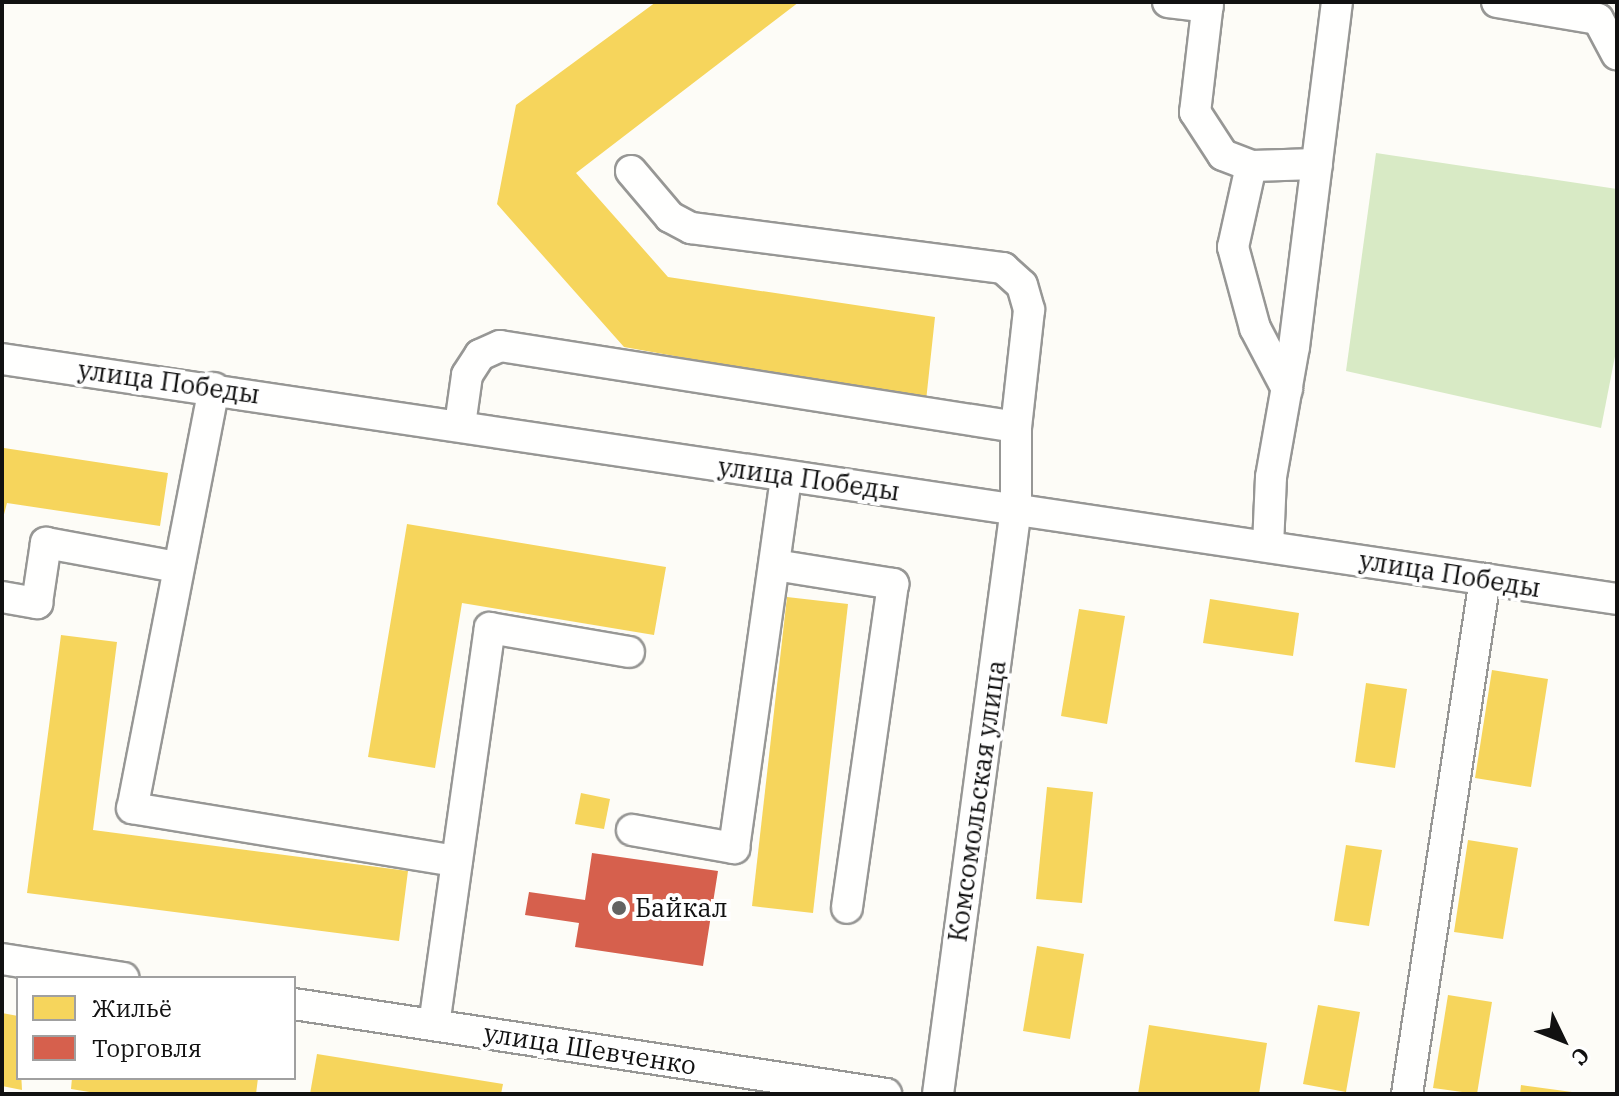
<!DOCTYPE html>
<meta charset="utf-8">
<style>
body{margin:0}
#map{position:relative;width:1619px;height:1096px;overflow:hidden;background:#fdfcf7;font-family:"IBM Plex Serif",serif}
div>[style]{position:absolute}
.forest>*{inset:0;background:#d8eac5}
.homes>*{inset:0;background:#f6d55c}
.shops>*{inset:0;background:#d6604d}
.roads{filter:drop-shadow(2px 0 #979795) drop-shadow(-2px 0 #979795) drop-shadow(0 2px #979795) drop-shadow(0 -2px #979795)}
.minor>*{height:30px;margin:-15px;padding:0 15px;transform-origin:15px;border-radius:15px;background:#fffffe}
.dots>*{width:22px;height:22px;translate:-50% -50%;box-sizing:border-box;border:4px solid #fff;border-radius:50%}
span{translate:-50% -50%;white-space:nowrap;text-align:center;line-height:1.15;-webkit-text-stroke:8px #fff;paint-order:stroke}
.street-label{font-size:26px;color:#111}
.poi-label{font-size:26px;color:#111}
.left{translate:0 -50%;text-align:left}
.frame{position:absolute;inset:0;border:4px solid #111;pointer-events:none}
.legend{position:absolute;left:16px;top:976px;width:280px;height:104px;box-sizing:border-box;background:#fff;border:2px solid #a0a0a0;margin:0;padding:10px 14px;list-style:none;font-size:24px;color:#111}
.legend li{display:flex;align-items:center;gap:16px;height:40px}
.legend b{width:40px;border:2px solid #a0a0a0}
.north{position:absolute;left:1523px;top:1000px;width:80px;height:80px;-webkit-text-stroke:6px #fff;paint-order:stroke;rotate:133deg;font-size:22px;font-weight:700;line-height:32px;text-align:center;color:#111}
.north::after{content:'';display:block;margin:auto;width:28px;height:36px;background:#111;clip-path:polygon(50% 0,100% 100%,50% 72%,0 100%)}
</style>
<div id="map">
<div class="forest">
<i style="clip-path:polygon(1376px 153px,1617px 189px,1617px 346px,1601px 428px,1346px 371px)"></i>
</div>
<div class="homes">
<i style="clip-path:polygon(656px 2px,799px 2px,576px 173px,668px 277px,935px 317px,926px 401px,624px 347px,497px 204px,516px 105px)"></i>
<i style="clip-path:polygon(4px 448px,168px 473px,160px 526px,7px 503px,2px 522px)"></i>
<i style="clip-path:polygon(407px 524px,666px 567px,654px 635px,462px 603px,435px 768px,368px 757px)"></i>
<i style="clip-path:polygon(787px 597px,848px 604px,813px 913px,752px 906px)"></i>
<i style="clip-path:polygon(1210px 599px,1299px 613px,1293px 656px,1203px 643px)"></i>
<i style="clip-path:polygon(1079px 609px,1125px 616px,1107px 724px,1061px 716px)"></i>
<i style="clip-path:polygon(61px 635px,117px 642px,93px 830px,408px 871px,399px 941px,27px 893px)"></i>
<i style="clip-path:polygon(1492px 670px,1548px 679px,1531px 787px,1475px 778px)"></i>
<i style="clip-path:polygon(1366px 683px,1407px 689px,1395px 768px,1355px 762px)"></i>
<i style="clip-path:polygon(1047px 787px,1093px 792px,1082px 903px,1036px 899px)"></i>
<i style="clip-path:polygon(581px 793px,610px 799px,604px 829px,575px 824px)"></i>
<i style="clip-path:polygon(1468px 840px,1518px 848px,1503px 939px,1454px 932px)"></i>
<i style="clip-path:polygon(1346px 845px,1382px 850px,1369px 926px,1334px 921px)"></i>
<i style="clip-path:polygon(1037px 946px,1084px 954px,1070px 1039px,1023px 1031px)"></i>
<i style="clip-path:polygon(1448px 995px,1492px 1002px,1477px 1094px,1433px 1088px)"></i>
<i style="clip-path:polygon(1318px 1005px,1360px 1012px,1346px 1092px,1303px 1084px)"></i>
<i style="clip-path:polygon(2px 1013px,18px 1016px,22px 1090px,2px 1086px)"></i>
<i style="clip-path:polygon(1149px 1025px,1267px 1043px,1259px 1094px,1138px 1094px)"></i>
<i style="clip-path:polygon(317px 1054px,503px 1084px,501px 1094px,310px 1094px)"></i>
<i style="clip-path:polygon(72px 1078px,258px 1078px,256px 1094px,102px 1094px,71px 1089px)"></i>
<i style="clip-path:polygon(1521px 1085px,1572px 1092px,1572px 1094px,1520px 1094px)"></i>
</div>
<div class="shops">
<i style="clip-path:polygon(592px 853px,718px 871px,703px 966px,575px 947px,579px 923px,525px 915px,529px 892px,585px 900px)"></i>
</div>
<div class="roads">
<div class="minor">
<i style="left:1168px;top:2px;width:40px;rotate:7.1deg"></i>
<i style="left:1208px;top:2px;width:111px;rotate:96.7deg"></i>
<i style="left:1195px;top:112px;width:51px;rotate:56.9deg"></i>
<i style="left:1223px;top:155px;width:30px;rotate:21deg"></i>
<i style="left:1251px;top:166px;width:83px;rotate:102.5deg"></i>
<i style="left:1233px;top:247px;width:84px;rotate:74.8deg"></i>
<i style="left:1255px;top:328px;width:69px;rotate:62.3deg"></i>
<i style="left:1497px;top:2px;width:102px;rotate:9.6deg"></i>
<i style="left:1598px;top:19px;width:40px;rotate:62deg"></i>
<i style="left:1251px;top:166px;width:66px;rotate:-1.7deg"></i>
<i style="left:631px;top:171px;width:60px;rotate:49.7deg"></i>
<i style="left:670px;top:217px;width:24px;rotate:28deg"></i>
<i style="left:691px;top:228px;width:315px;rotate:7.3deg"></i>
<i style="left:1003px;top:268px;width:25px;rotate:42deg"></i>
<i style="left:1022px;top:285px;width:26px;rotate:74deg"></i>
<i style="left:1029px;top:310px;width:118px;rotate:96.3deg"></i>
<i style="left:2px;top:359px;width:1633px;rotate:8.45deg"></i>
<i style="left:214px;top:388px;width:428px;rotate:101deg"></i>
<i style="left:132px;top:808px;width:329px;rotate:9.3deg"></i>
<i style="left:460px;top:425px;width:50px;rotate:-82deg"></i>
<i style="left:467px;top:375px;width:24px;rotate:-57deg"></i>
<i style="left:480px;top:355px;width:22px;rotate:-24deg"></i>
<i style="left:500px;top:346px;width:522px;rotate:8.92deg"></i>
<i style="left:1016px;top:427px;width:81px;rotate:90deg"></i>
<i style="left:1016px;top:508px;width:591px;rotate:97.58deg"></i>
<i style="left:1268px;top:546px;width:69px;rotate:-87.5deg"></i>
<i style="left:1271px;top:477px;width:132px;rotate:-80deg"></i>
<i style="left:1294px;top:347px;width:348px;rotate:-82.9deg"></i>
<i style="left:775px;top:565px;width:120px;rotate:9.1deg"></i>
<i style="left:893px;top:584px;width:327px;rotate:98.1deg"></i>
<i style="left:2px;top:597px;width:36px;rotate:10deg"></i>
<i style="left:37px;top:603px;width:61px;rotate:-81.5deg"></i>
<i style="left:46px;top:543px;width:133px;rotate:10.4deg"></i>
<i style="left:632px;top:830px;width:104px;rotate:10deg"></i>
<i style="left:734px;top:848px;width:375px;rotate:-82deg"></i>
<i style="left:2px;top:959px;width:123px;rotate:8.9deg"></i>
<i style="left:294px;top:1004px;width:599px;rotate:8.64deg"></i>
<i style="left:434px;top:1025px;width:401px;rotate:-82deg"></i>
<i style="left:490px;top:628px;width:141px;rotate:9.8deg"></i>
<i style="left:1407px;top:1094px;width:521px;rotate:-81.39deg"></i>
</div>
</div>
<div class="dots">
<i style="left:619px;top:908px;background:#646362"></i>
</div>
<div class="street-label">
<span style="left:169px;top:382px;rotate:8deg">улица Победы</span>
<span style="left:809px;top:479px;rotate:8deg">улица Победы</span>
<span style="left:1450px;top:574px;rotate:9deg">улица Победы</span>
<span style="left:977px;top:801px;rotate:-82deg">Комсомольская улица</span>
<span style="left:590px;top:1049px;rotate:9deg">улица Шевченко</span>
</div>
<div class="poi-label">
<span class="left" style="left:635px;top:908px">Байкал</span>
</div>
<div class="frame"></div>
<ul class="legend">
<li><b style="height:22px;background:#f6d55c"></b>Жильё</li>
<li><b style="height:22px;background:#d6604d"></b>Торговля</li>
</ul>
<div class="north">С</div>
</div>
